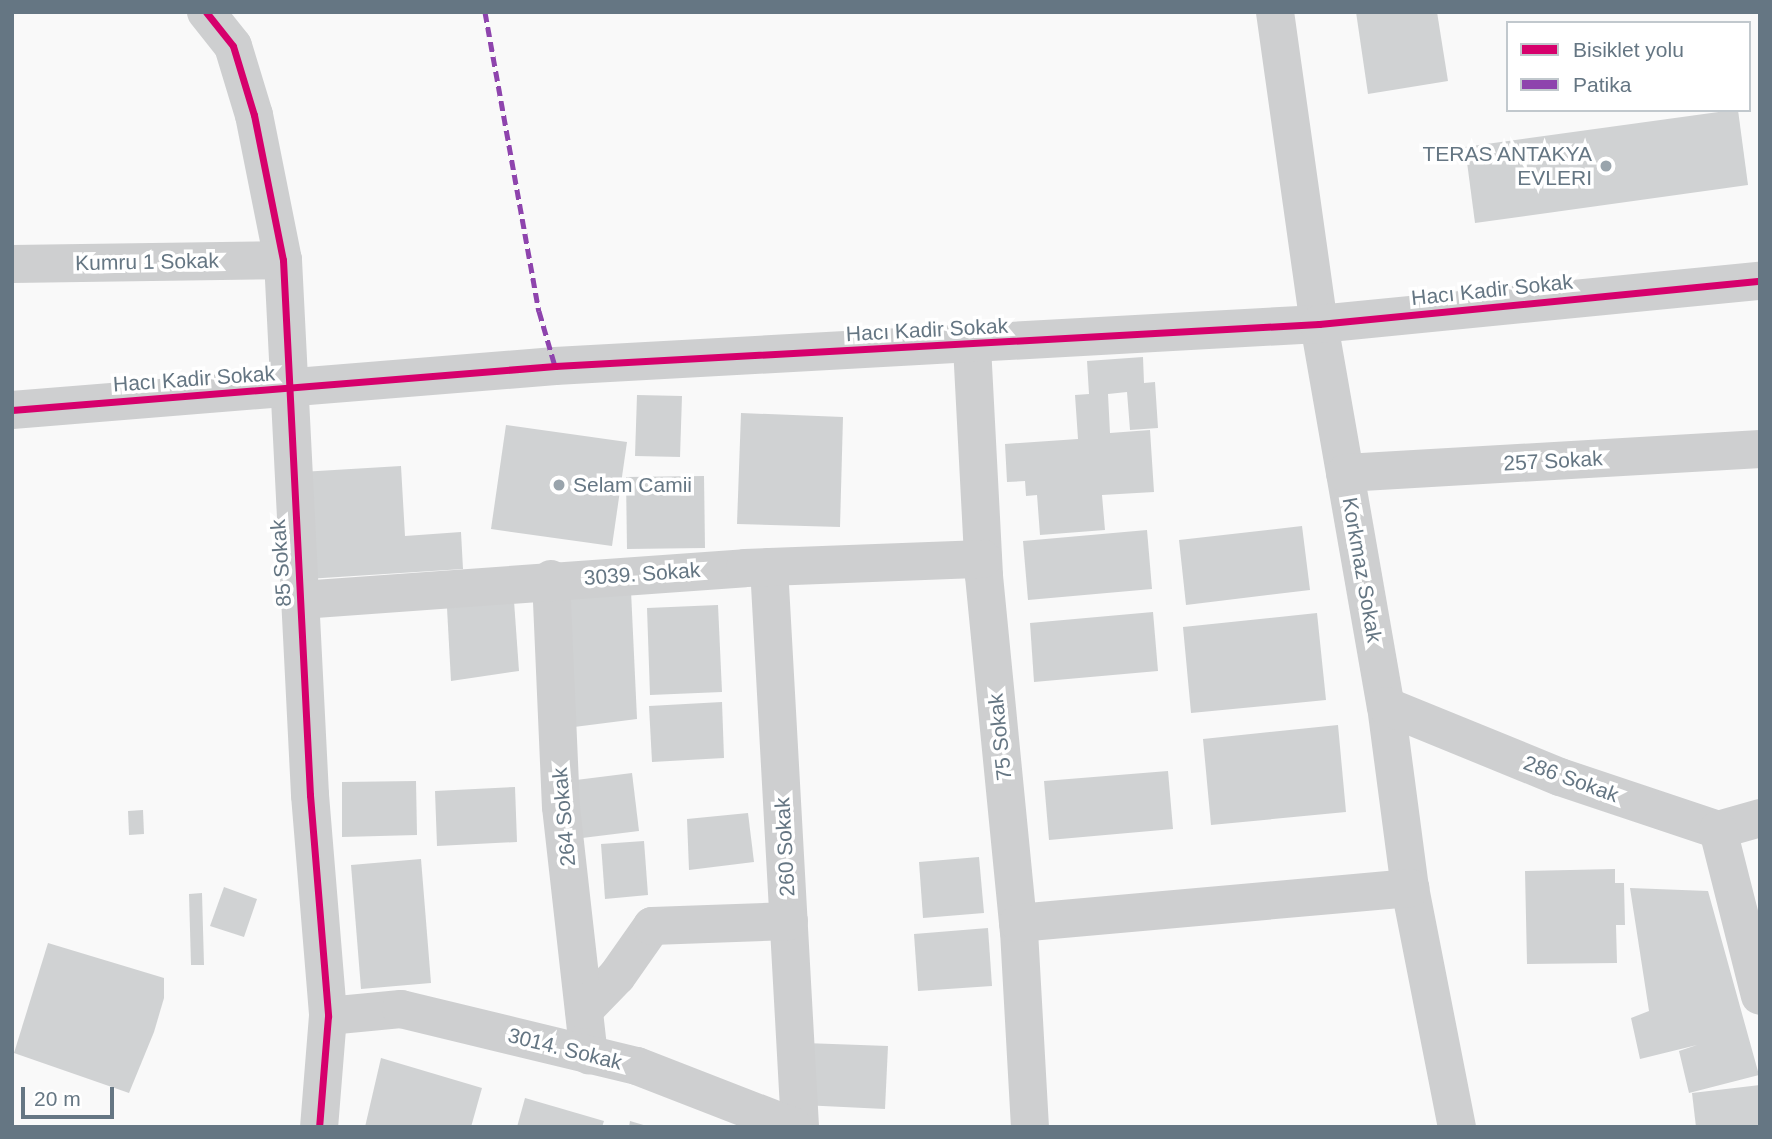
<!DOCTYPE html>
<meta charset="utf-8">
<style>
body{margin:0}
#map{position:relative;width:1772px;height:1139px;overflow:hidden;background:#f9f9f9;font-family:Helvetica,sans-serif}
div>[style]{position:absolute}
.building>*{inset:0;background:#d0d2d3}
.minor>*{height:38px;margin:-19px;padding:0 19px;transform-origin:19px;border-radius:19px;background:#cecfd0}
.quiet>*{height:5px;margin-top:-2.5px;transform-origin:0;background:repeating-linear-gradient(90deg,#8e44ad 0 10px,transparent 0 15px)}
.cycleway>*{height:7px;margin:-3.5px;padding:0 3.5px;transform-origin:3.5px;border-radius:3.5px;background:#d6006c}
.dots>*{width:19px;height:19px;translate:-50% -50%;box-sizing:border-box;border:4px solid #fff;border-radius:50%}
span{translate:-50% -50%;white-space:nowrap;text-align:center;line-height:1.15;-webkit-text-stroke:7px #fff;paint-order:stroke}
.poi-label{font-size:21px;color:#657683}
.right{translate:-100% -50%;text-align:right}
.left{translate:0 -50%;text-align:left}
.street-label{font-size:21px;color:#657683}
.frame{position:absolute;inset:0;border:14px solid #657683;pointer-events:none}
.legend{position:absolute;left:1506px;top:21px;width:245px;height:91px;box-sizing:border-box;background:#fff;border:2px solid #c1c8cd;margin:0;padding:9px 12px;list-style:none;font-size:21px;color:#657683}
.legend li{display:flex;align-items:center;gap:14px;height:35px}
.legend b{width:35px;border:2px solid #c1c8cd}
.scale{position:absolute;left:21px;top:1087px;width:93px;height:32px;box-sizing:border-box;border:4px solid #657683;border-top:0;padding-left:9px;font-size:21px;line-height:24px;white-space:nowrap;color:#657683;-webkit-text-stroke:5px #fff;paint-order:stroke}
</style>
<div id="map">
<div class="building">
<i style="clip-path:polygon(1356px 12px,1437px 12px,1448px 81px,1368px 94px)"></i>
<i style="clip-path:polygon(1733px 110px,1738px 110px,1748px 185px,1475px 223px,1465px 147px)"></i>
<i style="clip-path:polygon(1143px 357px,1144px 383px,1155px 382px,1158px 428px,1130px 430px,1127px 392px,1108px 394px,1110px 433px,1150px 430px,1154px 492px,1102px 495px,1105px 530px,1040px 535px,1037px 495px,1026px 496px,1025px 481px,1007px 482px,1005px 444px,1078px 439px,1075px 395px,1089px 394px,1087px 361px)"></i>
<i style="clip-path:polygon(637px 395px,682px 396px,680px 457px,635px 456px)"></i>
<i style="clip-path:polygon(741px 413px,843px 417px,840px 527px,737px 524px)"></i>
<i style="clip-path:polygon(506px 425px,627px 442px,612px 546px,491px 529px)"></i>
<i style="clip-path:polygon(401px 466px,405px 536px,461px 532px,463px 569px,307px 579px,301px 472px)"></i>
<i style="clip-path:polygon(704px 476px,705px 548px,627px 549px,626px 477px)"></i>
<i style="clip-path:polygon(1302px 526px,1310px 590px,1186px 605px,1179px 540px)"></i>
<i style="clip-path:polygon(1147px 530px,1152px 589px,1028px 600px,1023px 541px)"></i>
<i style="clip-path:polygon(631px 591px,637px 719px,574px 727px,567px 596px)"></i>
<i style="clip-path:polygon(514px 601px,519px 671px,451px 681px,447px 608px)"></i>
<i style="clip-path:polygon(718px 605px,722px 692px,650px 695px,647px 608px)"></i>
<i style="clip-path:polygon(1153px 612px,1158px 671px,1034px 682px,1030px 623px)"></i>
<i style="clip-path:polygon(1317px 613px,1326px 700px,1191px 713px,1183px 627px)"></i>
<i style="clip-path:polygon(722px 702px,724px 758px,652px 762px,649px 706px)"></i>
<i style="clip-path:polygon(1338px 725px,1346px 812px,1211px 825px,1203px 739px)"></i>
<i style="clip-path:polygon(1168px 771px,1173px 829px,1049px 840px,1044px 781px)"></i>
<i style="clip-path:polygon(632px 773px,639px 831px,574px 839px,568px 781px)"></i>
<i style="clip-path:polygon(416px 781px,417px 835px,342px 837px,342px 782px)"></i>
<i style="clip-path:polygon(515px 787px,517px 842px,437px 846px,435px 791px)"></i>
<i style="clip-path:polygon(143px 810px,144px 834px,129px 835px,128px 811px)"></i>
<i style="clip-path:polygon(748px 813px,754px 862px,689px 870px,687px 819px)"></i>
<i style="clip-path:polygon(644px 841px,648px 895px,605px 899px,601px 844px)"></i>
<i style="clip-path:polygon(979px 857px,984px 913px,923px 918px,919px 862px)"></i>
<i style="clip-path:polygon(421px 859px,431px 983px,361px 989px,351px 865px)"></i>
<i style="clip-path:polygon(1615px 869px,1615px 883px,1624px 883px,1625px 925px,1616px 925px,1617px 963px,1527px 964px,1525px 871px)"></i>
<i style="clip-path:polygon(224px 887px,257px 899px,244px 937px,210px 926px)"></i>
<i style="clip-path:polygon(1630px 888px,1708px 891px,1759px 1075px,1689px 1093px,1679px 1051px,1697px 1045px,1640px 1059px,1631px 1018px,1649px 1011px)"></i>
<i style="clip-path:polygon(202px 893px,204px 965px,191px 965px,189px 894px)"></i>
<i style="clip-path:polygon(988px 928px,992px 986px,918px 991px,914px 934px)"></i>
<i style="clip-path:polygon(48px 943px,164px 978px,164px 998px,154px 1032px,129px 1093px,14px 1053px)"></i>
<i style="clip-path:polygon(805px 1043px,888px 1046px,885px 1109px,802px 1105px)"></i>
<i style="clip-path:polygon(381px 1058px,482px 1088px,471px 1127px,365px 1127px)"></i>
<i style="clip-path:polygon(1760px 1085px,1760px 1127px,1696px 1127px,1692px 1093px)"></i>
<i style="clip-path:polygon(525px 1098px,604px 1121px,602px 1127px,517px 1127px)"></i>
<i style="clip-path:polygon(630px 1121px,647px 1126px,647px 1127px,629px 1127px)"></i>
</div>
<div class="minor">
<i style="left:206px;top:12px;width:43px;rotate:51.5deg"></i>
<i style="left:233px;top:46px;width:72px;rotate:73.1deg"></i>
<i style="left:254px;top:115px;width:148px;rotate:78.7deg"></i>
<i style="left:283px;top:260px;width:536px;rotate:87.11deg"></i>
<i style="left:310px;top:795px;width:222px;rotate:85.3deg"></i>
<i style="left:328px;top:1016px;width:111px;rotate:94.6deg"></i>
<i style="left:1275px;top:12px;width:315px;rotate:82deg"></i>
<i style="left:1319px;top:324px;width:388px;rotate:80.1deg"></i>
<i style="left:1386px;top:706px;width:184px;rotate:82.5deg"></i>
<i style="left:1410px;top:888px;width:244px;rotate:78.9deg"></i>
<i style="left:12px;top:264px;width:271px;rotate:-0.8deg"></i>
<i style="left:972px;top:346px;width:230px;rotate:87deg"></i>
<i style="left:984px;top:576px;width:357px;rotate:84.4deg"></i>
<i style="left:1019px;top:931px;width:196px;rotate:86.8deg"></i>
<i style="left:12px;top:410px;width:545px;rotate:-4.63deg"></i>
<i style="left:555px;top:366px;width:765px;rotate:-3.15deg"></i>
<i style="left:1319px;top:324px;width:443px;rotate:-5.6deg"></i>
<i style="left:1345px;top:473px;width:416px;rotate:-3.3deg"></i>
<i style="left:769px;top:567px;width:561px;rotate:86.83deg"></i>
<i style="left:551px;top:579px;width:228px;rotate:87.5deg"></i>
<i style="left:561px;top:807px;width:250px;rotate:83.6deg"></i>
<i style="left:301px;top:600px;width:445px;rotate:-4.1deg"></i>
<i style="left:745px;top:568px;width:238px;rotate:-2.2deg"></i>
<i style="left:1386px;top:706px;width:188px;rotate:22.2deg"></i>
<i style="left:1560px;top:777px;width:167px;rotate:18.5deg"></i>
<i style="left:1718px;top:830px;width:44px;rotate:-15.9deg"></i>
<i style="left:1718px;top:830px;width:171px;rotate:75.8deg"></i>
<i style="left:1018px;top:923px;width:394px;rotate:-5.1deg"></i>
<i style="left:584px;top:1010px;width:47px;rotate:-45.9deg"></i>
<i style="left:617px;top:976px;width:61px;rotate:-55deg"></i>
<i style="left:652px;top:926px;width:137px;rotate:-2.1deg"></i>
<i style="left:328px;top:1016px;width:73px;rotate:-5.5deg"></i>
<i style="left:401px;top:1009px;width:243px;rotate:13.6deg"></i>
<i style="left:637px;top:1066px;width:168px;rotate:21.2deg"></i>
</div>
<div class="quiet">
<i style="left:485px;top:12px;width:304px;rotate:79.8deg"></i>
<i style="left:539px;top:311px;width:57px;rotate:73.8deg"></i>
</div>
<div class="cycleway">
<i style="left:206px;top:12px;width:43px;rotate:51.5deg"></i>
<i style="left:233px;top:46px;width:72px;rotate:73.1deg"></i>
<i style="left:254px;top:115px;width:148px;rotate:78.7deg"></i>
<i style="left:283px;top:260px;width:536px;rotate:87.11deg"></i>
<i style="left:310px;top:795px;width:222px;rotate:85.3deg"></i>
<i style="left:328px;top:1016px;width:111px;rotate:94.6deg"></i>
<i style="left:12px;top:410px;width:545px;rotate:-4.63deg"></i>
<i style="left:555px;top:366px;width:765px;rotate:-3.15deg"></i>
<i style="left:1319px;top:324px;width:443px;rotate:-5.6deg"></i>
</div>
<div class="dots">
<i style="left:1606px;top:166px;background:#99a4ac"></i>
<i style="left:559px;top:485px;background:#99a4ac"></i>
</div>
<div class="poi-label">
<span class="right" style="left:1592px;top:166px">TERAS ANTAKYA<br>EVLERI</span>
<span class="left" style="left:573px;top:485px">Selam Camii</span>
</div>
<div class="street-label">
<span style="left:147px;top:262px;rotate:-1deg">Kumru 1 Sokak</span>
<span style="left:1492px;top:290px;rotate:-6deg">Hacı Kadir Sokak</span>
<span style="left:927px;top:330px;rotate:-3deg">Hacı Kadir Sokak</span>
<span style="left:194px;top:379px;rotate:-4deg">Hacı Kadir Sokak</span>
<span style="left:1553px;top:461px;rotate:-3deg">257 Sokak</span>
<span style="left:281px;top:563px;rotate:-94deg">85 Sokak</span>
<span style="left:1362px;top:570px;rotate:80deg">Korkmaz Sokak</span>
<span style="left:642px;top:574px;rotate:-4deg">3039. Sokak</span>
<span style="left:1000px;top:737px;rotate:-96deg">75 Sokak</span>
<span style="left:1571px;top:779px;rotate:20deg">286 Sokak</span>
<span style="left:564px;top:817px;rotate:-95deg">264 Sokak</span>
<span style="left:785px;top:847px;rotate:-93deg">260 Sokak</span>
<span style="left:565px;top:1049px;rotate:14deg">3014. Sokak</span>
</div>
<div class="frame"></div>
<ul class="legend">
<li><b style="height:9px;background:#d6006c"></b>Bisiklet yolu</li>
<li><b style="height:9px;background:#8e44ad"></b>Patika</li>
</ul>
<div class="scale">20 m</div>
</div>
